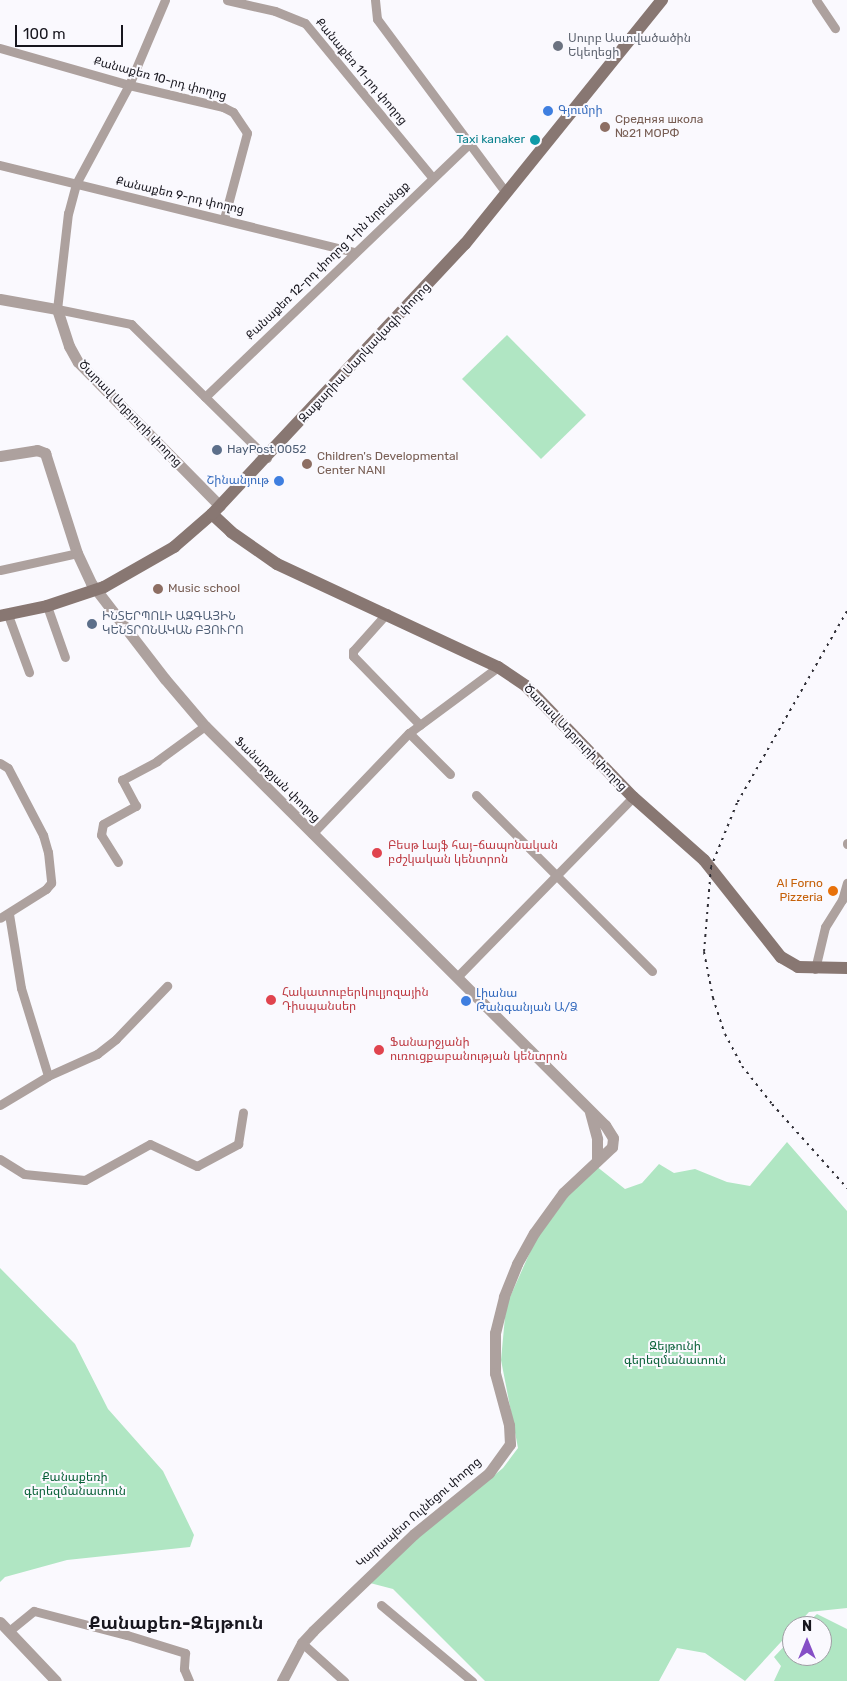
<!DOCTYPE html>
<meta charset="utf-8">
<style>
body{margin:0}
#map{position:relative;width:847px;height:1681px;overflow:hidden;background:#faf9fe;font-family:Rubik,"Noto Sans Armenian",sans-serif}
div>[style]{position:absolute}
.green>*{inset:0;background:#b0e6c3}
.minor>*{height:9px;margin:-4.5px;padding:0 4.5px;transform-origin:4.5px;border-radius:4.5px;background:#ada19e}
.tertiary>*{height:11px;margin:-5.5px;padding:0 5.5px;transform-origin:5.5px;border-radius:5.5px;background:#ada19e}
.secondary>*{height:12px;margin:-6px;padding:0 6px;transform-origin:6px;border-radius:6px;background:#887772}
.rail>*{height:2px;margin-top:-1px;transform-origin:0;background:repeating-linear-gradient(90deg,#302f36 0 2.5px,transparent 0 7.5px)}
.dots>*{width:14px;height:14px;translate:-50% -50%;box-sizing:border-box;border:2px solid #faf9fe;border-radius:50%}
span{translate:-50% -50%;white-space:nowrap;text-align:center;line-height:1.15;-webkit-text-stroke:4px #faf9fe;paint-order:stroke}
.worship-label{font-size:12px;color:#5b616d}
.left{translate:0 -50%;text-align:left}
.street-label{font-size:12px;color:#17161e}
.shop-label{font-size:12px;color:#366cbe}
.right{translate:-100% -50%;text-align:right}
.education-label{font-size:12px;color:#785e54}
.culture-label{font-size:12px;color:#0d838f}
.service-label{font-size:12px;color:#4e5e75}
.health-label{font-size:12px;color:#be3a42}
.food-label{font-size:12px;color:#c56008}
.park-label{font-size:12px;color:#0a6139}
.district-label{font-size:18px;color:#17161e;font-weight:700}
.north{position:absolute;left:782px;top:1616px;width:50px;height:50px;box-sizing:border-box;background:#faf9fe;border:1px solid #9f9ea4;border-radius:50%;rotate:0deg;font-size:14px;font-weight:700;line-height:20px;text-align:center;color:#17161e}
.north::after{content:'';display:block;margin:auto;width:18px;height:22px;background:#864fc6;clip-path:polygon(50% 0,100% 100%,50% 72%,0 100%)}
.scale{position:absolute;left:15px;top:25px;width:108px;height:22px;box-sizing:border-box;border:2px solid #17161e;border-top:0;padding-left:6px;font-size:15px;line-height:18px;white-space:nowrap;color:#17161e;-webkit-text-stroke:4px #faf9fe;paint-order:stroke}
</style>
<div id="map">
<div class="green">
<i style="clip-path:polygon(507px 335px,586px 415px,541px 459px,462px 379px)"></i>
<i style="clip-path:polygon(787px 1142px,847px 1211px,847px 1608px,809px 1612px,796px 1626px,792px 1626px,792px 1630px,745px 1681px,705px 1653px,677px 1648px,659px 1681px,485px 1681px,393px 1589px,370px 1583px,408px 1546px,503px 1468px,518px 1448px,501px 1360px,506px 1306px,535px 1241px,571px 1192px,596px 1166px,625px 1189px,642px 1183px,659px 1164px,674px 1173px,695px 1169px,727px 1182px,750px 1186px)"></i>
<i style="clip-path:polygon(0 1268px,75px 1344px,108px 1409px,163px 1471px,194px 1535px,190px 1547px,67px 1560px,5px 1577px,0 1582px)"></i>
<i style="clip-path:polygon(817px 1614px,847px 1629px,847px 1681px,774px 1681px,781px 1666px,774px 1657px,792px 1638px,792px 1656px,822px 1656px,822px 1626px,804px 1626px)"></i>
</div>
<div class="minor">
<i style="left:165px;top:0;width:92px;rotate:113deg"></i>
<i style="left:129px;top:85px;width:112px;rotate:118.2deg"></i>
<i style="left:76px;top:184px;width:30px;rotate:105deg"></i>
<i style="left:68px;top:213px;width:97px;rotate:96.5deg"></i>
<i style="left:57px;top:309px;width:76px;rotate:11.5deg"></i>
<i style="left:131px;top:324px;width:191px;rotate:44.6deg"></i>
<i style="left:227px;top:0;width:49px;rotate:12.9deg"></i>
<i style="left:275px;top:11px;width:32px;rotate:22deg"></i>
<i style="left:305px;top:23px;width:200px;rotate:50.5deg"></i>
<i style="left:375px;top:0;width:19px;rotate:84deg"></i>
<i style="left:377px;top:19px;width:217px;rotate:53.4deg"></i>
<i style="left:816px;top:0;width:34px;rotate:56deg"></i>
<i style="left:0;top:48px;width:134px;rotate:16deg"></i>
<i style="left:129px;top:85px;width:97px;rotate:13.2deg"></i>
<i style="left:223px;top:107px;width:11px;rotate:27deg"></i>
<i style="left:233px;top:112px;width:25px;rotate:56deg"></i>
<i style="left:247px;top:133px;width:89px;rotate:105deg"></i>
<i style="left:0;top:165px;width:365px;rotate:13.8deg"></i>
<i style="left:205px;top:397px;width:367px;rotate:-43.8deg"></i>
<i style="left:0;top:570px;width:79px;rotate:-12.4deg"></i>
<i style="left:47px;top:606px;width:54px;rotate:70.6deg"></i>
<i style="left:387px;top:613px;width:51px;rotate:131.8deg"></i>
<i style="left:353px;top:651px;width:5px;rotate:90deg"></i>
<i style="left:353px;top:656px;width:96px;rotate:45.8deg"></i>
<i style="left:8px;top:615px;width:61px;rotate:69.8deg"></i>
<i style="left:409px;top:733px;width:58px;rotate:45deg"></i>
<i style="left:0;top:763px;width:9px;rotate:32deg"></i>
<i style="left:8px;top:768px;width:76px;rotate:62.4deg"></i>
<i style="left:43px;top:835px;width:18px;rotate:74deg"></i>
<i style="left:48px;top:852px;width:31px;rotate:84deg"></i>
<i style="left:51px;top:883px;width:8px;rotate:130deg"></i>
<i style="left:46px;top:889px;width:54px;rotate:147.8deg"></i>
<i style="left:476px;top:795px;width:249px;rotate:45deg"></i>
<i style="left:312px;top:834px;width:140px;rotate:-46.2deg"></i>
<i style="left:409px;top:733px;width:111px;rotate:-36.6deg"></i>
<i style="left:847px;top:843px;width:1px;rotate:90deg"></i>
<i style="left:118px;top:862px;width:32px;rotate:-122deg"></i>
<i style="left:101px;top:835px;width:11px;rotate:-80deg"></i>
<i style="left:103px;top:824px;width:38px;rotate:-29deg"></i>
<i style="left:136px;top:806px;width:30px;rotate:-118deg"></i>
<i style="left:122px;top:780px;width:40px;rotate:-28deg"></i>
<i style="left:157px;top:761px;width:59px;rotate:-36.1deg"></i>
<i style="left:9px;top:914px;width:75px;rotate:80.8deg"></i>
<i style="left:21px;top:988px;width:92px;rotate:72.9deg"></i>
<i style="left:815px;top:969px;width:43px;rotate:-76.6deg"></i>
<i style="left:825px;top:927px;width:32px;rotate:-58deg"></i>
<i style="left:842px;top:900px;width:18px;rotate:-74deg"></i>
<i style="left:457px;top:977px;width:252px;rotate:-45.6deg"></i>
<i style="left:0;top:1105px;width:56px;rotate:-31.1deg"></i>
<i style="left:48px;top:1076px;width:54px;rotate:-24.2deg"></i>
<i style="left:97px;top:1054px;width:24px;rotate:-38deg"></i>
<i style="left:116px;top:1039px;width:74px;rotate:-46.1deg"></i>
<i style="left:0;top:1159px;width:28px;rotate:32deg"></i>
<i style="left:24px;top:1174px;width:61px;rotate:5.6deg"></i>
<i style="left:85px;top:1180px;width:74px;rotate:-29deg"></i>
<i style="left:150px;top:1144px;width:52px;rotate:25.1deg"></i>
<i style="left:197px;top:1166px;width:47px;rotate:-28.2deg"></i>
<i style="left:238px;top:1144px;width:32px;rotate:-81deg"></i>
<i style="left:381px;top:1605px;width:119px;rotate:39.9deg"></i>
<i style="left:9px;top:1631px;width:32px;rotate:-39deg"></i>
<i style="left:34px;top:1611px;width:96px;rotate:14.5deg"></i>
<i style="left:127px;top:1635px;width:61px;rotate:17.2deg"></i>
<i style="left:185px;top:1653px;width:16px;rotate:94deg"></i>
<i style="left:184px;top:1669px;width:13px;rotate:67deg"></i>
<i style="left:302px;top:1643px;width:57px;rotate:42.1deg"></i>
</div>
<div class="tertiary">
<i style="left:0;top:299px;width:58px;rotate:10deg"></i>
<i style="left:57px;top:309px;width:39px;rotate:72deg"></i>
<i style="left:69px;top:346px;width:18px;rotate:61deg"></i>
<i style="left:78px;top:362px;width:202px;rotate:45.4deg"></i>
<i style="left:0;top:456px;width:37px;rotate:-9deg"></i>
<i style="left:37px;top:450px;width:9px;rotate:21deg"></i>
<i style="left:45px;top:453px;width:105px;rotate:72.3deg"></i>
<i style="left:77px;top:553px;width:33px;rotate:65deg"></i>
<i style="left:91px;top:583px;width:121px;rotate:52.4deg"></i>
<i style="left:165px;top:679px;width:62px;rotate:49.6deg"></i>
<i style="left:205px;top:726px;width:565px;rotate:44.93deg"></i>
<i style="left:605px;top:1125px;width:15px;rotate:58deg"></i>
<i style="left:613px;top:1138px;width:9px;rotate:96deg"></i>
<i style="left:612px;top:1147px;width:67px;rotate:136.8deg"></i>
<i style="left:563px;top:1193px;width:49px;rotate:125.9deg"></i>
<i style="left:534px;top:1233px;width:35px;rotate:119deg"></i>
<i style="left:517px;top:1264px;width:35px;rotate:112deg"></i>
<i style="left:504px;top:1297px;width:37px;rotate:104deg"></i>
<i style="left:495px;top:1333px;width:40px;rotate:90deg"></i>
<i style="left:495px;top:1373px;width:54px;rotate:74.9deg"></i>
<i style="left:509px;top:1425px;width:19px;rotate:87deg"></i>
<i style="left:510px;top:1444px;width:36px;rotate:126deg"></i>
<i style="left:489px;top:1473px;width:97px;rotate:140.9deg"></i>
<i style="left:414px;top:1534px;width:140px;rotate:136.2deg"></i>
<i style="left:313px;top:1631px;width:16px;rotate:133deg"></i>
<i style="left:302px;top:1643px;width:43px;rotate:117.8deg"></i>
<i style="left:590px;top:1112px;width:28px;rotate:75deg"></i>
<i style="left:597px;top:1139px;width:21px;rotate:90deg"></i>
<i style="left:0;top:1622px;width:81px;rotate:46.5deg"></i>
</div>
<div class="secondary">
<i style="left:212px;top:514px;width:26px;rotate:43deg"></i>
<i style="left:231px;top:532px;width:56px;rotate:34.8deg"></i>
<i style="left:277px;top:564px;width:244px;rotate:25deg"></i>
<i style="left:498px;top:667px;width:34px;rotate:34deg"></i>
<i style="left:526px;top:686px;width:154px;rotate:46.1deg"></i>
<i style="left:633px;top:797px;width:95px;rotate:41.6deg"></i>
<i style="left:704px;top:860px;width:124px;rotate:51.6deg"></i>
<i style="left:781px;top:957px;width:20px;rotate:30deg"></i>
<i style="left:798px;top:967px;width:49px;rotate:1.2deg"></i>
<i style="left:0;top:616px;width:48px;rotate:-12deg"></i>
<i style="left:47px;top:606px;width:60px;rotate:-18.4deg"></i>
<i style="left:104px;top:587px;width:81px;rotate:-29.7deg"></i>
<i style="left:174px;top:547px;width:50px;rotate:-41deg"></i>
<i style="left:212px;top:514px;width:370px;rotate:-46.9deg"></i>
<i style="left:465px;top:244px;width:314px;rotate:-51.1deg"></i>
</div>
<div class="rail">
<i style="left:847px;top:611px;width:221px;rotate:119.8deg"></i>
<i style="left:737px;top:803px;width:69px;rotate:112.1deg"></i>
<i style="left:711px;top:867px;width:85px;rotate:94.7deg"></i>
<i style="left:704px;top:952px;width:47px;rotate:78.9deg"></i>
<i style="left:713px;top:998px;width:38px;rotate:72deg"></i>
<i style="left:725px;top:1034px;width:36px;rotate:62deg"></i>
<i style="left:742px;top:1066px;width:48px;rotate:51.7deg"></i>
<i style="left:772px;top:1104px;width:113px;rotate:48.2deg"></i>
</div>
<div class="dots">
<i style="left:558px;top:46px;background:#6b7280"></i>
<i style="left:548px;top:111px;background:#3f7fe0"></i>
<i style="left:605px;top:127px;background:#8d6e63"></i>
<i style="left:535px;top:140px;background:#0f9aa8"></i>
<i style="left:217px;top:450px;background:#5c6f8a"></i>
<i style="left:307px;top:464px;background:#8d6e63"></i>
<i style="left:279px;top:481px;background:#3f7fe0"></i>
<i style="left:158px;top:589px;background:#8d6e63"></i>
<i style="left:92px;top:624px;background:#5c6f8a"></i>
<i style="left:377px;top:853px;background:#e0444e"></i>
<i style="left:833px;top:891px;background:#e8710a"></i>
<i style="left:271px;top:1000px;background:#e0444e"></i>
<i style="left:466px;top:1001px;background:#3f7fe0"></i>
<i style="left:379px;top:1050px;background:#e0444e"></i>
</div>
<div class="worship-label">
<span class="left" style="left:568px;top:46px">Սուրբ Աստվածածին<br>Եկեղեցի</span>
</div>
<div class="street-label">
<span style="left:361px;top:72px;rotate:50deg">Քանաքեռ 11-րդ փողոց</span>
<span style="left:160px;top:79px;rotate:15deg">Քանաքեռ 10-րդ փողոց</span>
<span style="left:180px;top:196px;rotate:13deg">Քանաքեռ 9-րդ փողոց</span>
<span style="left:328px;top:261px;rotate:-44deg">Քանաքեռ 12-րդ փողոց 1-ին նրբանցք</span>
<span style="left:365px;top:353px;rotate:-47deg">Զաքարիա Սարկավագի փողոց</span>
<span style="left:130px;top:414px;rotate:46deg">Ծարավ Աղբյուրի փողոց</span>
<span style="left:575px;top:738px;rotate:46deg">Ծարավ Աղբյուրի փողոց</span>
<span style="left:277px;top:780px;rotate:45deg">Ֆանարջյան փողոց</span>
<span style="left:419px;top:1513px;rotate:-41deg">Կարապետ Ուլնեցու փողոց</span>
</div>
<div class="shop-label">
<span class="left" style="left:558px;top:111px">Գյումրի</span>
<span class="right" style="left:269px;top:481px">Շինանյութ</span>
<span class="left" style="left:476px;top:1001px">Լիանա<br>Թանգանյան Ա/Ձ</span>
</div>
<div class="education-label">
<span class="left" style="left:615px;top:127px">Средняя школа<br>№21 МОРФ</span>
<span class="left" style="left:317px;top:464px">Children's Developmental<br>Center NANI</span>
<span class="left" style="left:168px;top:589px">Music school</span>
</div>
<div class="culture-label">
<span class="right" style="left:525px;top:140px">Taxi kanaker</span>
</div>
<div class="service-label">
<span class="left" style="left:227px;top:450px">HayPost 0052</span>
<span class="left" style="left:102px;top:624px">ԻՆՏԵՐՊՈԼԻ ԱԶԳԱՅԻՆ<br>ԿԵՆՏՐՈՆԱԿԱՆ ԲՅՈՒՐՈ</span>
</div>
<div class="health-label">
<span class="left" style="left:388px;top:853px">Բեսթ Լայֆ հայ-ճապոնական<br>բժշկական կենտրոն</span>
<span class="left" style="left:282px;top:1000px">Հակատուբերկուլյոզային<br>Դիսպանսեր</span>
<span class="left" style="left:390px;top:1050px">Ֆանարջյանի<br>ուռուցքաբանության կենտրոն</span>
</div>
<div class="food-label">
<span class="right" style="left:823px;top:891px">Al Forno<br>Pizzeria</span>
</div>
<div class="park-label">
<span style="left:675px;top:1354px">Զեյթունի<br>գերեզմանատուն</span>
<span style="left:75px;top:1485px">Քանաքեռի<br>գերեզմանատուն</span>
</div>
<div class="district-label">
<span style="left:176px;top:1623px">Քանաքեռ-Զեյթուն</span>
</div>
<div class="north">N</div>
<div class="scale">100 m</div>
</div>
